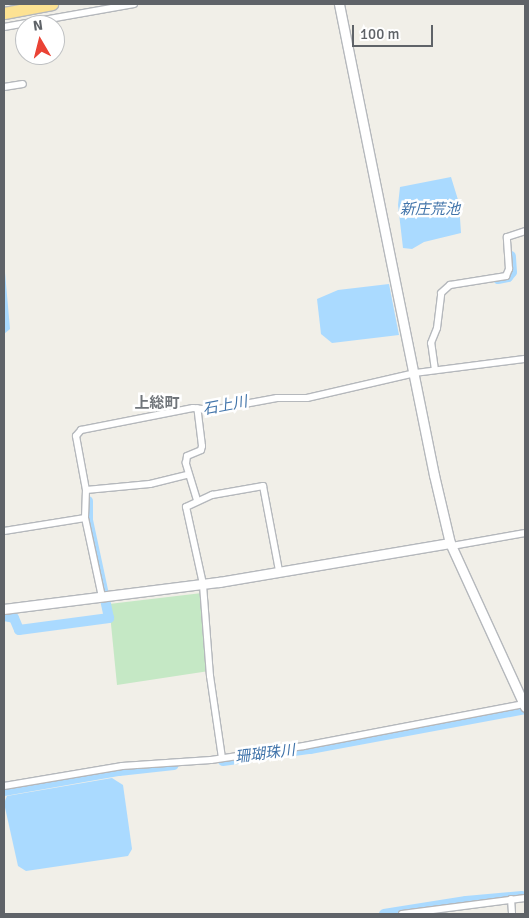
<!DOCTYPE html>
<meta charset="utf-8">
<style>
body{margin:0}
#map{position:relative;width:529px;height:918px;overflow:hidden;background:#f1efe8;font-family:Signika,"Noto Sans JP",sans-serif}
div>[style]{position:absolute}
.green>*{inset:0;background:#c5e8c5}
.water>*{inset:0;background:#aadaff}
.river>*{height:10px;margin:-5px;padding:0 5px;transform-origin:5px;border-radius:5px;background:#aadaff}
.roads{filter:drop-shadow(1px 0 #b5b8bc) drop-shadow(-1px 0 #b5b8bc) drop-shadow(0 1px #b5b8bc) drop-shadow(0 -1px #b5b8bc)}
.street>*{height:6px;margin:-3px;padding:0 3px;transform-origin:3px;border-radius:3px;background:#fff}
.secondary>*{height:9px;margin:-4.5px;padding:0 4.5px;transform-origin:4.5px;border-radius:4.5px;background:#fff}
.highway>*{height:11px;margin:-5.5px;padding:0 5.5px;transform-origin:5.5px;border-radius:5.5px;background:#fde293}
span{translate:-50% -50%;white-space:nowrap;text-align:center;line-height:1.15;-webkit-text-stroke:5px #fff;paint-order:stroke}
.water-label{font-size:15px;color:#4174aa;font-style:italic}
.neighbourhood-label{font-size:15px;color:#70757a;font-weight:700}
.frame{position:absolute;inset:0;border:5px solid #5f6368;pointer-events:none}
.north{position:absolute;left:15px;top:15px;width:50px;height:50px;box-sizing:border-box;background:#fff;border:1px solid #bfc1c3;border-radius:50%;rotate:352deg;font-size:14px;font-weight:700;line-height:20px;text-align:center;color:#5f6368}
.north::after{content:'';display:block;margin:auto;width:18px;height:22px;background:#ea4335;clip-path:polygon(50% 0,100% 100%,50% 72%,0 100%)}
.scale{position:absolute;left:352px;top:25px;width:81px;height:22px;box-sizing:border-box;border:2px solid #5f6368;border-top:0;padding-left:6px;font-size:15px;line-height:18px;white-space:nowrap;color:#5f6368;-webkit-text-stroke:4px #fff;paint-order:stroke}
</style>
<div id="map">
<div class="green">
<i style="clip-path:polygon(202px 593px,209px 671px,117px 685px,109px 604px)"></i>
</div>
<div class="water">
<i style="clip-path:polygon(451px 177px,459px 203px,461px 233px,424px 242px,412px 249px,403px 248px,398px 205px,400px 187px)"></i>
<i style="clip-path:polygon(4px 261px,10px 329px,4px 334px)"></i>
<i style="clip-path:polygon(389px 284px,399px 335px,332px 343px,321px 334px,317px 299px,338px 290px)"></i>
<i style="clip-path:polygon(112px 778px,123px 785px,132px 849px,128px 856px,26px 871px,18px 866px,4px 803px,7px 796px)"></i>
</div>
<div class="river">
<i style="left:498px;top:279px;width:10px;rotate:-11deg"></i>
<i style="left:508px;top:277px;width:6px;rotate:-51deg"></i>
<i style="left:512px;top:272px;width:16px;rotate:-94deg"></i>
<i style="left:4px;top:616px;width:10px;rotate:11deg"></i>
<i style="left:14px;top:618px;width:13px;rotate:67deg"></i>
<i style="left:19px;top:630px;width:91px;rotate:-7.6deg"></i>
<i style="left:109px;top:618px;width:100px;rotate:-102.1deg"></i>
<i style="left:88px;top:520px;width:19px;rotate:-90deg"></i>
<i style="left:223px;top:761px;width:88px;rotate:-7.9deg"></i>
<i style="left:310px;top:749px;width:219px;rotate:-10.5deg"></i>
<i style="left:4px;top:791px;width:117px;rotate:-9.9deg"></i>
<i style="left:119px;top:771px;width:55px;rotate:-6.2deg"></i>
<i style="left:384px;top:914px;width:83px;rotate:-9deg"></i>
<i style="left:466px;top:901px;width:56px;rotate:-5.1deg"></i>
</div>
<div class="roads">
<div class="street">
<i style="left:4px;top:27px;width:132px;rotate:-10deg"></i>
<i style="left:4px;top:87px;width:19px;rotate:-9deg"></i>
<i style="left:435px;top:370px;width:27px;rotate:-98deg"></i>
<i style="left:431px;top:343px;width:16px;rotate:-68deg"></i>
<i style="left:437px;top:328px;width:35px;rotate:-83deg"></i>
<i style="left:441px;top:293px;width:12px;rotate:-42deg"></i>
<i style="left:450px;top:285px;width:57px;rotate:-9.1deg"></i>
<i style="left:506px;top:276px;width:8px;rotate:-67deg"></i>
<i style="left:509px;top:269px;width:32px;rotate:-94deg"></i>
<i style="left:507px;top:237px;width:19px;rotate:-18deg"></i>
<i style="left:86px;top:490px;width:64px;rotate:-5.4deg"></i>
<i style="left:150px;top:484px;width:38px;rotate:-14deg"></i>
<i style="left:197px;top:500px;width:39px;rotate:-107deg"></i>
<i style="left:186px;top:463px;width:7px;rotate:-82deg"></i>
<i style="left:187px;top:456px;width:15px;rotate:-23deg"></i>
<i style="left:201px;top:450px;width:4px;rotate:-76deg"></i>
<i style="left:202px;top:446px;width:38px;rotate:-97deg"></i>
<i style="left:4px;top:531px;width:82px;rotate:-9.1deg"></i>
<i style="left:452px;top:546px;width:74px;rotate:-10.1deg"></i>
<i style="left:102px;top:597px;width:81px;rotate:-102.1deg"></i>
<i style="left:85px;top:518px;width:28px;rotate:-88deg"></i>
<i style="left:86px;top:490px;width:55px;rotate:-100.5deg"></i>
<i style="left:76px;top:436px;width:8px;rotate:-50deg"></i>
<i style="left:81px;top:430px;width:114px;rotate:-11.1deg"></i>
<i style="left:193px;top:408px;width:19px;rotate:6deg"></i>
<i style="left:212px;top:410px;width:66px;rotate:-10.5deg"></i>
<i style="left:277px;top:398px;width:30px"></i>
<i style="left:307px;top:398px;width:111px;rotate:-13deg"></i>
<i style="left:415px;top:373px;width:111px;rotate:-7.3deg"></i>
<i style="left:222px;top:758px;width:83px;rotate:-98.3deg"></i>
<i style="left:210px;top:676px;width:92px;rotate:-94.4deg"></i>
<i style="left:203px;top:584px;width:79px;rotate:-102.4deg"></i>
<i style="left:186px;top:507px;width:29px;rotate:-25deg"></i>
<i style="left:212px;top:495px;width:52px;rotate:-10deg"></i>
<i style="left:263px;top:486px;width:86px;rotate:79.3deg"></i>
<i style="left:4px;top:786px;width:120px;rotate:-9.6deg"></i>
<i style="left:122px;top:766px;width:89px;rotate:-3.9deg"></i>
<i style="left:211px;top:760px;width:94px;rotate:-8.6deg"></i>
<i style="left:304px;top:746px;width:225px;rotate:-10.8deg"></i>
<i style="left:511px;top:899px;width:15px;rotate:86deg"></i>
<i style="left:402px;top:914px;width:124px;rotate:-7.4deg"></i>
</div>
<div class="secondary">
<i style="left:339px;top:4px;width:480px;rotate:78.6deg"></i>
<i style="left:434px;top:475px;width:70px;rotate:76.8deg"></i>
<i style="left:450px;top:543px;width:180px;rotate:65.4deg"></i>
<i style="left:4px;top:609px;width:217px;rotate:-7.2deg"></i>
<i style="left:219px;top:582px;width:234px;rotate:-9.6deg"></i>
</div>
<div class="highway">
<i style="left:4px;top:13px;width:49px;rotate:-10.6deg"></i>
</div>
</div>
<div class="water-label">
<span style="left:430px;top:210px">新庄荒池</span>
<span style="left:225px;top:406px;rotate:-11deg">石上川</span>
<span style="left:265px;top:754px;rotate:-7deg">珊瑚珠川</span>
</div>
<div class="neighbourhood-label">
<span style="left:157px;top:404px">上総町</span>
</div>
<div class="frame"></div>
<div class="north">N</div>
<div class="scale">100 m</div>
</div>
